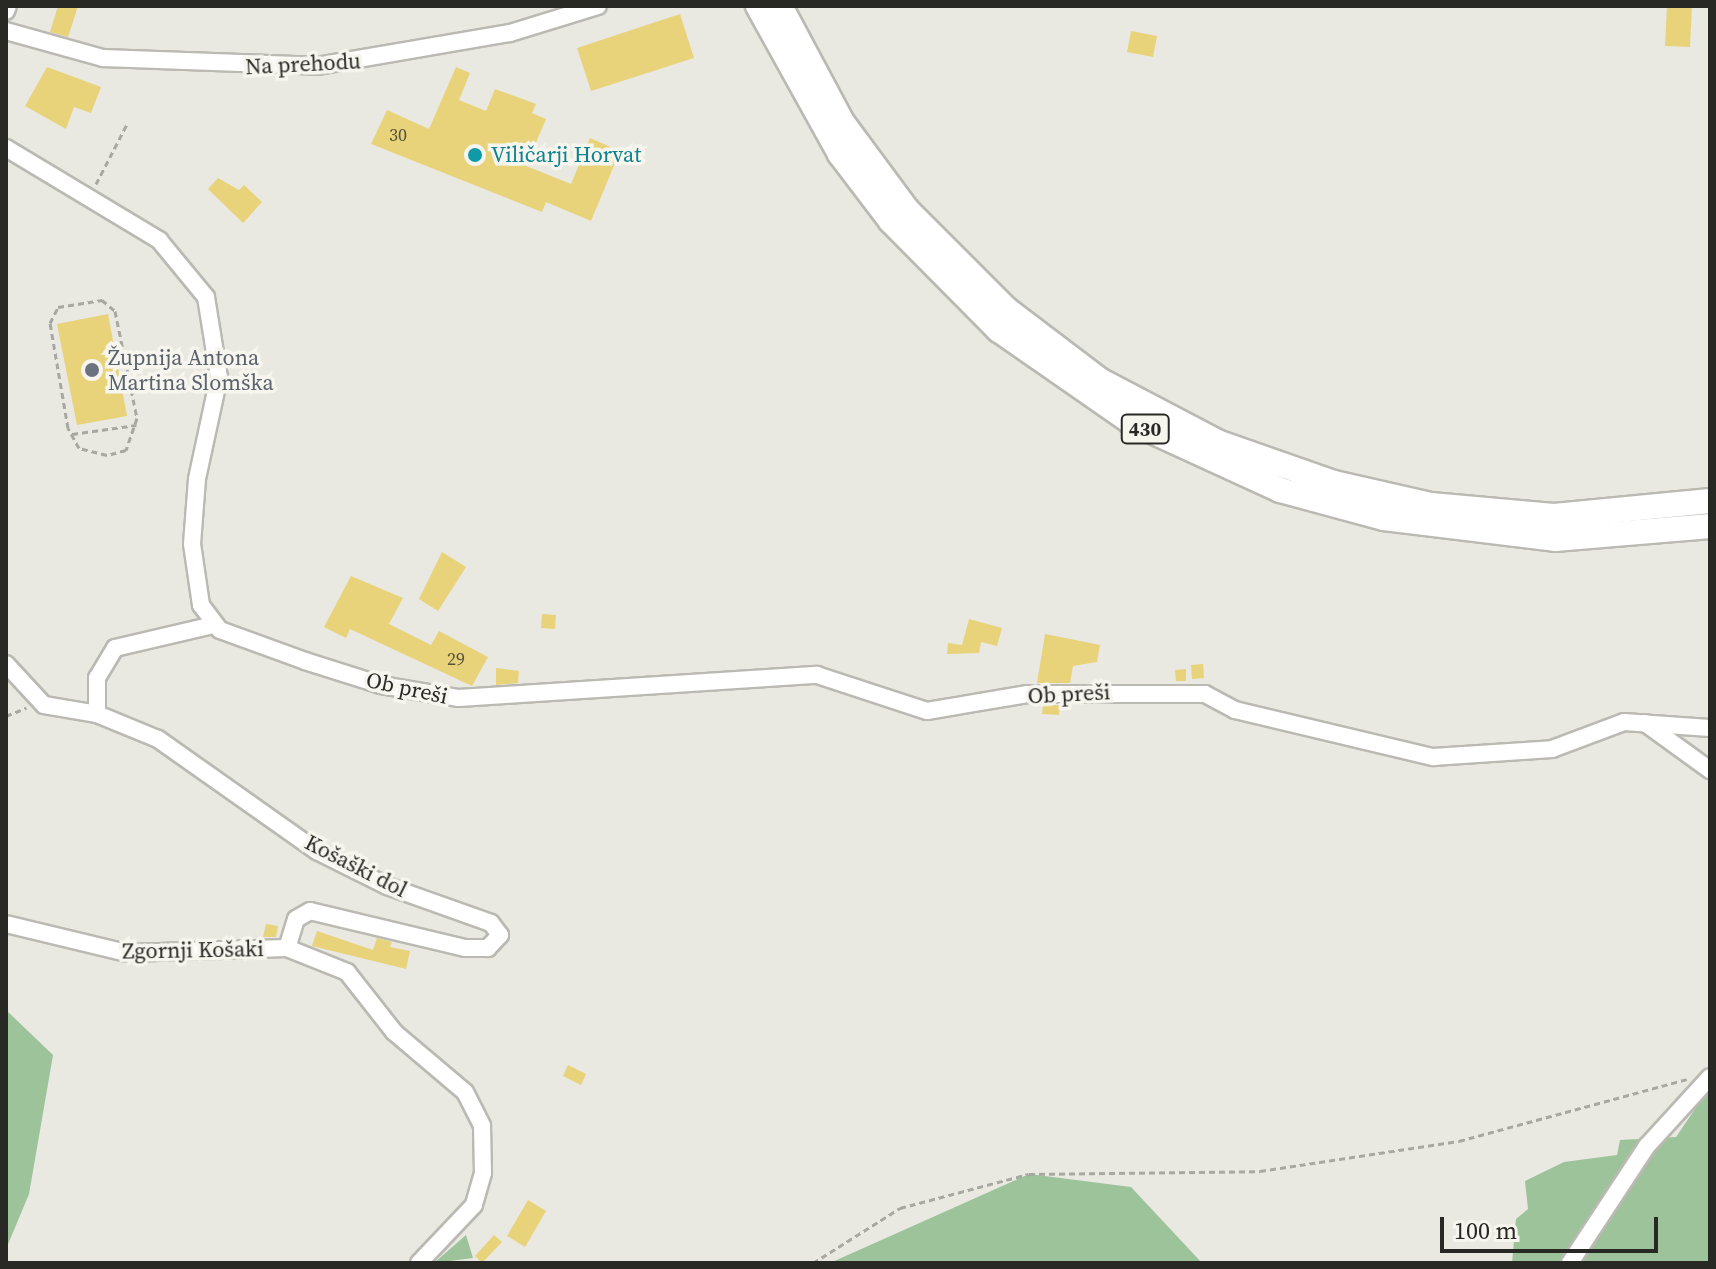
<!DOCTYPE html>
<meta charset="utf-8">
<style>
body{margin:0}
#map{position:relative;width:1716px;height:1269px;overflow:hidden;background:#e9e8e1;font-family:"Source Serif 4",serif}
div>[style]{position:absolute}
.green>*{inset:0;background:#9cc39a}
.building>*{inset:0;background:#e8d37b}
.path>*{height:3px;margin-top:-1.5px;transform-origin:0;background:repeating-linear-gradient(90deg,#a8a8a2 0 6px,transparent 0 10px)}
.roads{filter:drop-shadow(2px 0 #bab9b2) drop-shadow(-2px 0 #bab9b2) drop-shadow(0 2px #bab9b2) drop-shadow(0 -2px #bab9b2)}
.minor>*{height:16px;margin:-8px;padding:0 8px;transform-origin:8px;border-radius:8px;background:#fff}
.highway>*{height:24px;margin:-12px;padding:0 12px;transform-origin:12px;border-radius:12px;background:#fff}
.dots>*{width:22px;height:22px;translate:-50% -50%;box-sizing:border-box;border:4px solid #f6f5ee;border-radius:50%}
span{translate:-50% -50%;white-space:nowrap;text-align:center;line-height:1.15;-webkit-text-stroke:7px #f6f5ee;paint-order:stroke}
.number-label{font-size:18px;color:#58533a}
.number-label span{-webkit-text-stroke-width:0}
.shield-label span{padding:2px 6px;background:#f6f5ee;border:2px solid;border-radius:6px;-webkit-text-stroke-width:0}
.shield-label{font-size:20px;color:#282825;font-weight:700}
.street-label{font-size:22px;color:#282825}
.culture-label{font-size:22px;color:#0d838f}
.left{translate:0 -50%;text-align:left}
.worship-label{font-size:22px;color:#5b616d}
.frame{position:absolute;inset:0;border:8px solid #282825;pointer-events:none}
.scale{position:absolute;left:1440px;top:1217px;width:218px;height:36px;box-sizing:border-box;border:4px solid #282825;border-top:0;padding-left:10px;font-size:24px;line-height:28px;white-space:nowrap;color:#282825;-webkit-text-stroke:6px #f6f5ee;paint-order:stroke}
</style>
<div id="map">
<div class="green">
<i style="clip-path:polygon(6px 1010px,53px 1055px,29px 1194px,6px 1249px)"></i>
<i style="clip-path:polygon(1710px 1087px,1710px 1263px,1512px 1263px,1516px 1219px,1528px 1209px,1525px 1181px,1564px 1162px,1617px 1155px,1620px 1140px,1676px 1137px)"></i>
<i style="clip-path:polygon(1029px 1174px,1131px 1187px,1202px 1263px,830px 1263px)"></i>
<i style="clip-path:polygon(466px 1235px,473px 1258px,434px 1263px)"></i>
</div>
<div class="building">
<i style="clip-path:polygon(58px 6px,78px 6px,68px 37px,50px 32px)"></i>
<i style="clip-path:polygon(1667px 6px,1692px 6px,1690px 47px,1665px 46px)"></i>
<i style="clip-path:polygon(680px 14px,694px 58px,591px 91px,577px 48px)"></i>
<i style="clip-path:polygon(1131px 31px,1157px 36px,1153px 57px,1127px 52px)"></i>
<i style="clip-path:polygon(47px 67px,101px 87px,91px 113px,74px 107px,66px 129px,25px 106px)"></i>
<i style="clip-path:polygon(456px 67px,470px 73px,459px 100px,486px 111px,495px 89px,536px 104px,532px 113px,546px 119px,526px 166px,571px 184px,590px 138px,620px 151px,591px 221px,546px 202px,542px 212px,371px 144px,387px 110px,429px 129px)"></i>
<i style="clip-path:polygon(218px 178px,239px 190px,244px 185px,262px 202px,243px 223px,208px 189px)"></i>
<i style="clip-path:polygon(108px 314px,127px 416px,77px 425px,57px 324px)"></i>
<i style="clip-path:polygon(442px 552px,466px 567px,438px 611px,419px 599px)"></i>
<i style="clip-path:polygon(351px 576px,403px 598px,389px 624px,431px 645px,439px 631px,488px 657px,472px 686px,350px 629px,346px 638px,324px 627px)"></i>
<i style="clip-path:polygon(542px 614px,556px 615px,555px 629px,541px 628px)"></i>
<i style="clip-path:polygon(969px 619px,1002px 628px,997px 646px,981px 642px,979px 653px,947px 654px,948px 643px,962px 645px)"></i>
<i style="clip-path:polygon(1045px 634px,1100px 645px,1097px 662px,1073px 666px,1070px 683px,1037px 683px)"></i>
<i style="clip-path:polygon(1203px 664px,1204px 678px,1192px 679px,1191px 665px)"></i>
<i style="clip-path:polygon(496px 668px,519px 671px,518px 683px,496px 685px)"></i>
<i style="clip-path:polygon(1186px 669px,1186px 681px,1176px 681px,1175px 670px)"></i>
<i style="clip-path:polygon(1043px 705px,1060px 705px,1059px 715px,1042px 714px)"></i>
<i style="clip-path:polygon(266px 924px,278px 926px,276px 937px,263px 937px)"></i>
<i style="clip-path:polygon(317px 931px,373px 950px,377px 938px,392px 942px,390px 947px,410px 951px,406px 969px,312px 946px)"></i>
<i style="clip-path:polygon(568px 1065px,586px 1074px,581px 1085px,563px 1076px)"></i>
<i style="clip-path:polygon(528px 1200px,546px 1211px,525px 1247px,507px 1236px)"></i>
<i style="clip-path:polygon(494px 1235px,502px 1242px,482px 1263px,475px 1256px)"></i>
</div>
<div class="path">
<i style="left:96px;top:184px;width:68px;rotate:-62.7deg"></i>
<i style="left:102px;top:300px;width:17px;rotate:40deg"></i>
<i style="left:115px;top:311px;width:109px;rotate:78.4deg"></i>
<i style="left:137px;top:418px;width:34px;rotate:109deg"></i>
<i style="left:126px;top:450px;width:20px;rotate:165deg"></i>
<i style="left:107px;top:455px;width:29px;rotate:-166deg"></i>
<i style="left:79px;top:448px;width:23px;rotate:-119deg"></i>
<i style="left:68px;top:428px;width:107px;rotate:-99.7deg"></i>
<i style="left:50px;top:323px;width:18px;rotate:-63deg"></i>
<i style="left:58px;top:307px;width:45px;rotate:-9deg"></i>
<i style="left:72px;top:434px;width:65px;rotate:-8deg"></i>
<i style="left:6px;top:716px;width:22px;rotate:-22deg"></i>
<i style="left:813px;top:1263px;width:103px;rotate:-32.3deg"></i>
<i style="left:900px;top:1208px;width:133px;rotate:-14.8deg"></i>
<i style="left:1029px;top:1174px;width:231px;rotate:-0.7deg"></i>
<i style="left:1260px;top:1171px;width:201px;rotate:-8.6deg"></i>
<i style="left:1459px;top:1141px;width:236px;rotate:-15.2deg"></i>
</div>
<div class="roads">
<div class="minor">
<i style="left:6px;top:11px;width:5px;rotate:-68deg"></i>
<i style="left:6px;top:31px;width:101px;rotate:15.6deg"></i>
<i style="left:103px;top:58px;width:214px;rotate:2.1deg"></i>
<i style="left:317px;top:66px;width:196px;rotate:-9.7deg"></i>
<i style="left:510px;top:33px;width:92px;rotate:-17.1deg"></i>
<i style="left:6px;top:148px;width:179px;rotate:31deg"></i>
<i style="left:159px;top:240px;width:74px;rotate:50.5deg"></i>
<i style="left:206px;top:297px;width:81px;rotate:80.8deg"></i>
<i style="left:219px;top:377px;width:104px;rotate:102.2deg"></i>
<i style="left:197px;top:479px;width:65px;rotate:94.4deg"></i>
<i style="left:192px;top:544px;width:62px;rotate:81.6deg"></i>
<i style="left:201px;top:605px;width:31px;rotate:53deg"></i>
<i style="left:220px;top:630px;width:90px;rotate:20deg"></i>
<i style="left:305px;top:661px;width:80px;rotate:17.5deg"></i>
<i style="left:381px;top:685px;width:79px;rotate:9.5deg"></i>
<i style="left:459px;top:698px;width:359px;rotate:-3.7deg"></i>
<i style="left:817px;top:675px;width:116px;rotate:18.1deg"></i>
<i style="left:927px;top:711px;width:102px;rotate:-9.6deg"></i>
<i style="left:1028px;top:694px;width:177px"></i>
<i style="left:1205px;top:694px;width:34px;rotate:28deg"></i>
<i style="left:1235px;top:710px;width:204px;rotate:13.4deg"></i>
<i style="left:1433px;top:757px;width:119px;rotate:-3.8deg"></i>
<i style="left:1552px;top:749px;width:77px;rotate:-20.6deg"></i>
<i style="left:1624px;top:722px;width:86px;rotate:4deg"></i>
<i style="left:6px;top:664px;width:56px;rotate:47.2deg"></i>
<i style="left:44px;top:705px;width:54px;rotate:9.6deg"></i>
<i style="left:97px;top:714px;width:66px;rotate:22.3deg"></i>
<i style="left:158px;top:739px;width:194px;rotate:35.2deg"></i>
<i style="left:317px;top:851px;width:78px;rotate:26.6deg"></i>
<i style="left:387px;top:886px;width:110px;rotate:19.6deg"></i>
<i style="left:491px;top:923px;width:15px;rotate:53deg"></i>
<i style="left:500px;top:935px;width:18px;rotate:133deg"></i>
<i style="left:488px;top:948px;width:23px;rotate:180deg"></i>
<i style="left:465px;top:948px;width:159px;rotate:-166.6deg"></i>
<i style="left:310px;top:911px;width:16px;rotate:150deg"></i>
<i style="left:296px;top:919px;width:30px;rotate:107deg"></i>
<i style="left:97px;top:714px;width:36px;rotate:-90deg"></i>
<i style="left:97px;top:678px;width:35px;rotate:-59deg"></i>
<i style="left:115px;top:648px;width:101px;rotate:-13.2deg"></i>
<i style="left:1645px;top:723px;width:80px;rotate:35.9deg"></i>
<i style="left:6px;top:924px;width:124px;rotate:13.5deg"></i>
<i style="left:127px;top:953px;width:160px;rotate:-1.8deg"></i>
<i style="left:287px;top:948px;width:65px;rotate:21.8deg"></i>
<i style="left:347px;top:972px;width:76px;rotate:51.9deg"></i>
<i style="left:394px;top:1032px;width:93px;rotate:40.2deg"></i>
<i style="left:465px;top:1092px;width:38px;rotate:63deg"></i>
<i style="left:482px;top:1126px;width:47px;rotate:88.8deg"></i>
<i style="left:483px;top:1173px;width:33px;rotate:106deg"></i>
<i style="left:474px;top:1205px;width:80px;rotate:133.5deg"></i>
<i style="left:1570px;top:1263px;width:140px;rotate:-56.7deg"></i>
<i style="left:1647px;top:1146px;width:93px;rotate:-47.6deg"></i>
</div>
<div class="highway">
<i style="left:758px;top:6px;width:169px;rotate:61deg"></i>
<i style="left:840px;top:154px;width:84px;rotate:52.7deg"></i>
<i style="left:891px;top:221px;width:153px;rotate:45.3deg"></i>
<i style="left:999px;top:330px;width:160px;rotate:34.8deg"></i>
<i style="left:1130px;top:421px;width:165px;rotate:24.7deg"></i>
<i style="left:1280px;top:490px;width:108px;rotate:15.1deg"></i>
<i style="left:1384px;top:518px;width:172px;rotate:7deg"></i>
<i style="left:1555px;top:539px;width:156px;rotate:-4.8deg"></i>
<i style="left:780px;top:6px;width:132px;rotate:61.9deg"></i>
<i style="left:842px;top:122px;width:109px;rotate:53.5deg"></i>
<i style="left:907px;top:210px;width:140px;rotate:45deg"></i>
<i style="left:1006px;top:309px;width:119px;rotate:37.2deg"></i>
<i style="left:1101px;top:381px;width:131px;rotate:27.7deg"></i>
<i style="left:1217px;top:442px;width:124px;rotate:19.3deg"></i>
<i style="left:1334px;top:483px;width:99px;rotate:12.8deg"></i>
<i style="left:1431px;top:505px;width:123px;rotate:5.1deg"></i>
<i style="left:1554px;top:516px;width:157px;rotate:-5.5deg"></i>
</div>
</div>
<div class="dots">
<i style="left:475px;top:155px;background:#0f9aa8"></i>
<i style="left:92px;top:370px;background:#6b7280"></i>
</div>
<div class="number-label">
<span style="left:398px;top:135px">30</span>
<span style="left:456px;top:659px">29</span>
</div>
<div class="shield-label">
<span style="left:1145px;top:429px">430</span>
</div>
<div class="street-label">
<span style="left:303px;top:64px;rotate:-3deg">Na prehodu</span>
<span style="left:407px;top:688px;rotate:12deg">Ob preši</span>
<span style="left:1069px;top:694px;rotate:-3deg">Ob preši</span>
<span style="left:356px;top:866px;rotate:27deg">Košaški dol</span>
<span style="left:193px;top:950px;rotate:-1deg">Zgornji Košaki</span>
</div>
<div class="culture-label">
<span class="left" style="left:491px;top:155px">Viličarji Horvat</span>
</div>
<div class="worship-label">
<span class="left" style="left:108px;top:370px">Župnija Antona<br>Martina Slomška</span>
</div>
<div class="frame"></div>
<div class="scale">100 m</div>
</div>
